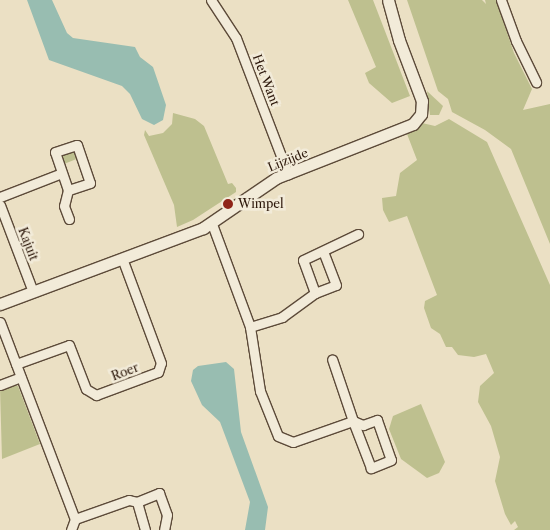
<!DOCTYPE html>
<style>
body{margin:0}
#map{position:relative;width:550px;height:530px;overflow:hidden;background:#ebe0c4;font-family:"Libre Caslon Text",serif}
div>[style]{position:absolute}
.green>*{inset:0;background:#bec08f}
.water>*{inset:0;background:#98bdb1}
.roads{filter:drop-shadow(1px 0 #5c4a39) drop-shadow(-1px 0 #5c4a39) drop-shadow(0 1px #5c4a39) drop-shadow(0 -1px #5c4a39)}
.minor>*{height:9px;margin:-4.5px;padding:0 4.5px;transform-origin:4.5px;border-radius:4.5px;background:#f2ebd9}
.tertiary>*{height:11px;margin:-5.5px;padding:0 5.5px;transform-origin:5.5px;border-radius:5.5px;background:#f2ebd9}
.dots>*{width:14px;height:14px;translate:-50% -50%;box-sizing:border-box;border:2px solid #f2ebd9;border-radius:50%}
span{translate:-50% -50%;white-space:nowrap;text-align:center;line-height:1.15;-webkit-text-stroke:5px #f2ebd9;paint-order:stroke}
.street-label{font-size:12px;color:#2d180b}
.poi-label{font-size:12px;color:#2d180b}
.left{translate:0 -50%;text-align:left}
</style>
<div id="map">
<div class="green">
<i style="clip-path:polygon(348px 0,373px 0,410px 96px,392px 103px,369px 83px,365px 73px,376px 67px)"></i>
<i style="clip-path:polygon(407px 0,482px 0,486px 4px,485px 0,496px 0,514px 53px,532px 89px,523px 110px,550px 104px,550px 244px,511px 149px,485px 130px,452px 112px,448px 99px,438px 91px)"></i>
<i style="clip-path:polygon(427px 91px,443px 106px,439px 115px,430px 115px)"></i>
<i style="clip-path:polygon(173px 113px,195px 119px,204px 126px,228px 184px,232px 183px,236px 188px,236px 192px,193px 220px,177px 227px,174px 205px,144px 135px,145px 130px,149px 136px,163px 133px,172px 124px)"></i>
<i style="clip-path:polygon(449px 119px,487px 142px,550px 285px,550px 530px,514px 530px,518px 527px,515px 521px,511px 525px,505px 514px,495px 481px,500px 457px,491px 426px,478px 402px,480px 386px,494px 373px,486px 354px,474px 357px,458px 355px,452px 347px,446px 347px,440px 334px,431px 328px,424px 308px,425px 301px,437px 295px,407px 216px,389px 222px,383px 210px,382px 198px,396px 196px,400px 173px,417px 160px,407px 134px,422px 123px,435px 126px)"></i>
<i style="clip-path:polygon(76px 150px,79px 158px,64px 164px,61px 156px)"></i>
<i style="clip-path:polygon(10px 384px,18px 386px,40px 444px,2px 459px,0 388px)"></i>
<i style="clip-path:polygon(421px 404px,445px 462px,439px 473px,427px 478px,401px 459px,389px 429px,393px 416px)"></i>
</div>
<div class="water">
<i style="clip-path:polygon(27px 0,52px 0,67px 33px,73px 38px,135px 47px,140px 57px,153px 67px,166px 105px,163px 120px,154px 125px,142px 119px,130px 94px,122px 86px,49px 60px)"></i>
<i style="clip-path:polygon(226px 362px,234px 369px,241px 432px,268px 507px,265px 530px,245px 530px,250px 502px,220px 422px,202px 405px,191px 381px,193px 370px,198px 366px)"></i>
</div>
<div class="roads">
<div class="minor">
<i style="left:211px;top:0;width:45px;rotate:56.7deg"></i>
<i style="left:236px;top:38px;width:146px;rotate:69.1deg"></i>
<i style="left:501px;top:0;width:44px;rotate:69.9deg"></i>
<i style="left:516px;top:41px;width:46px;rotate:64deg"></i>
<i style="left:77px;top:145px;width:40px;rotate:71.1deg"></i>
<i style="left:90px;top:183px;width:23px;rotate:162deg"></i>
<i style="left:68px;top:190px;width:40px;rotate:-108.9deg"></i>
<i style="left:55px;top:152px;width:23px;rotate:-18deg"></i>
<i style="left:68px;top:190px;width:16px;rotate:104deg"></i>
<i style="left:64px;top:206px;width:14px;rotate:69deg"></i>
<i style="left:0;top:197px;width:66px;rotate:-21.2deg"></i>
<i style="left:0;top:205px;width:93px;rotate:69.2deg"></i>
<i style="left:212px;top:224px;width:110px;rotate:69.7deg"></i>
<i style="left:250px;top:327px;width:65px;rotate:81.1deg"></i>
<i style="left:260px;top:391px;width:48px;rotate:68.2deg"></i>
<i style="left:278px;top:436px;width:16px;rotate:22deg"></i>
<i style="left:293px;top:442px;width:64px;rotate:-19.3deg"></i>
<i style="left:353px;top:421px;width:11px;rotate:22deg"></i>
<i style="left:363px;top:425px;width:15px;rotate:-20deg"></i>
<i style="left:377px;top:420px;width:42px;rotate:70.7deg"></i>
<i style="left:391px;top:460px;width:22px;rotate:158deg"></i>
<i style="left:371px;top:468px;width:50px;rotate:-111deg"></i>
<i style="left:353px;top:421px;width:65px;rotate:-108.7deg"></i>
<i style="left:315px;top:293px;width:35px;rotate:-110deg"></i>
<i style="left:303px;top:260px;width:61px;rotate:-25.3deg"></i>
<i style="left:0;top:322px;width:211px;rotate:69.2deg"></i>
<i style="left:75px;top:519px;width:12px;rotate:110deg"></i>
<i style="left:250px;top:327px;width:34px;rotate:-17deg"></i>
<i style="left:282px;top:317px;width:41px;rotate:-36deg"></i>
<i style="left:315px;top:293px;width:22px;rotate:-21deg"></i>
<i style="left:336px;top:285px;width:34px;rotate:-111deg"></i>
<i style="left:16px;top:364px;width:56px;rotate:-19.7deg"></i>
<i style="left:69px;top:345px;width:47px;rotate:68.9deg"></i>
<i style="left:86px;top:389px;width:12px;rotate:31deg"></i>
<i style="left:96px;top:395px;width:66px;rotate:-20.4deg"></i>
<i style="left:158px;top:372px;width:9px;rotate:-72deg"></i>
<i style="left:161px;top:363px;width:112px;rotate:-110.4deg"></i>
<i style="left:0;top:385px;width:22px;rotate:-21deg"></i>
<i style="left:137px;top:502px;width:29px;rotate:74deg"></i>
<i style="left:75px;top:519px;width:57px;rotate:-19.4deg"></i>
<i style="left:129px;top:500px;width:8px;rotate:14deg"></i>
<i style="left:137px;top:502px;width:24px;rotate:-22deg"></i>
<i style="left:159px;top:493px;width:23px;rotate:70deg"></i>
<i style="left:167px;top:515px;width:15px;rotate:101deg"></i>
</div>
<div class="tertiary">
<i style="left:0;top:304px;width:217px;rotate:-20.5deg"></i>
<i style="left:203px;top:228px;width:88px;rotate:-34.4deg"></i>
<i style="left:276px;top:178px;width:147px;rotate:-21.5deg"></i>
<i style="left:413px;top:124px;width:13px;rotate:-51deg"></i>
<i style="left:421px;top:114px;width:13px;rotate:-86deg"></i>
<i style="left:422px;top:101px;width:65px;rotate:-110.7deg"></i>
<i style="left:399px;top:40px;width:41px;rotate:-105.4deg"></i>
</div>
</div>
<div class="dots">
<i style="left:228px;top:204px;background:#8f2418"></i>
</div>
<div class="street-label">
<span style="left:266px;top:80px;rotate:69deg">Het Want</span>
<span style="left:288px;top:160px;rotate:-22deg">Lijzijde</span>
<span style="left:28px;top:244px;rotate:69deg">Kajuit</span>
<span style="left:125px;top:372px;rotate:-21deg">Roer</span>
</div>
<div class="poi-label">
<span class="left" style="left:238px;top:204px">Wimpel</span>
</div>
</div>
